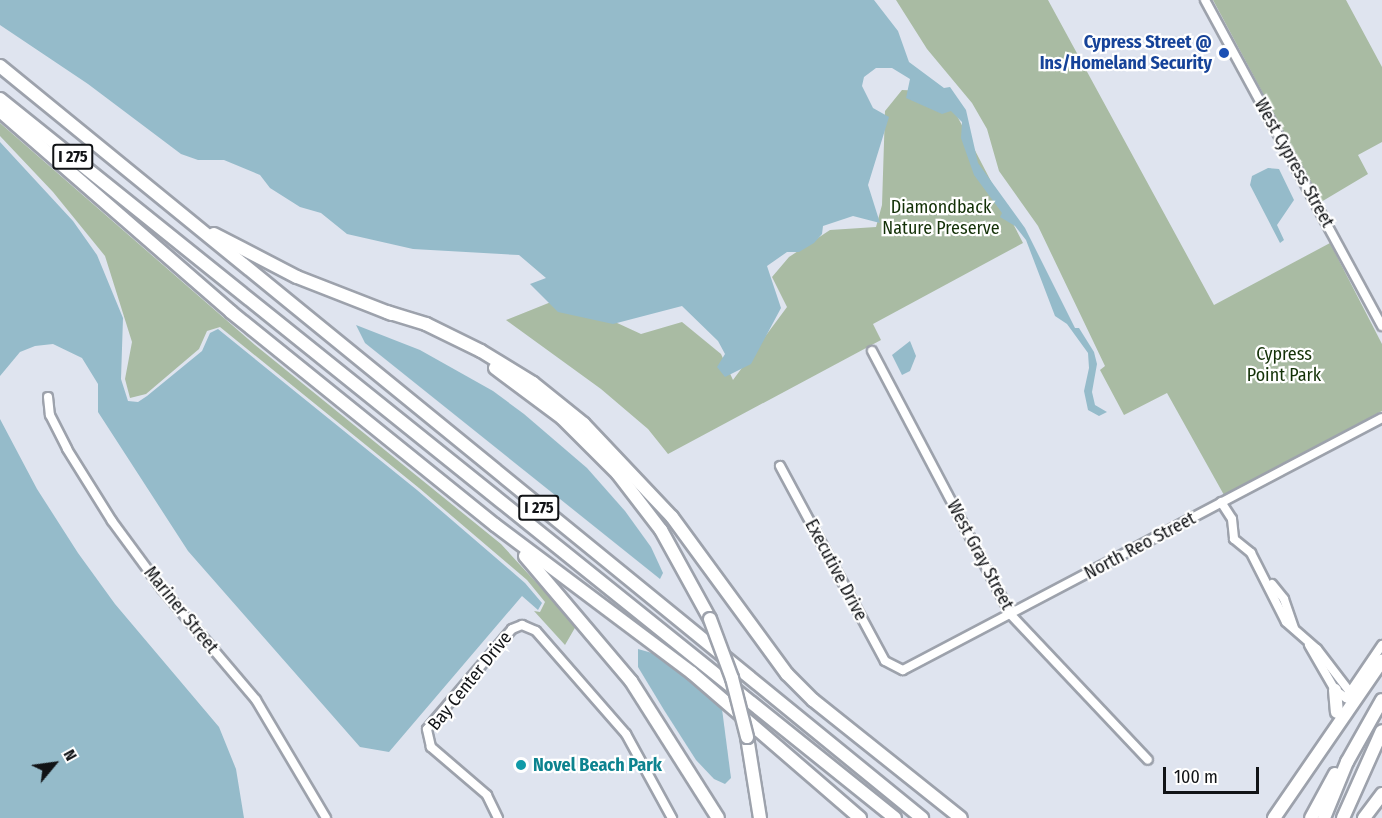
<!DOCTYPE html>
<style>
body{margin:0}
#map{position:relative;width:1382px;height:818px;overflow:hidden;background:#dfe4ef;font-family:"Fira Sans Condensed",sans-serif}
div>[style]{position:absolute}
.green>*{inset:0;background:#a9bba3}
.water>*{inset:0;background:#95bbca}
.roads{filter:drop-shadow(2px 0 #9da2ac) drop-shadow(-2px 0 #9da2ac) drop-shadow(0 2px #9da2ac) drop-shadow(0 -2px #9da2ac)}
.minor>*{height:8px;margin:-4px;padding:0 4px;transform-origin:4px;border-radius:4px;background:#fff}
.highway>*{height:12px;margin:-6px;padding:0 6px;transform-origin:6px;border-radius:6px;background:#fff}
.bridges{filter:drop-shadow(2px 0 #9da2ac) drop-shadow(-2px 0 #9da2ac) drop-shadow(0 2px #9da2ac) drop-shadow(0 -2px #9da2ac)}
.highway-bridge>*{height:12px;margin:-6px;padding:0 6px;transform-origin:6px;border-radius:6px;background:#fff}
.dots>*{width:16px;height:16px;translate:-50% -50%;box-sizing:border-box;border:3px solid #fff;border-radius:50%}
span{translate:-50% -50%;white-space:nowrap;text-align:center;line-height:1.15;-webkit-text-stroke:4.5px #fff;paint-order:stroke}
.shield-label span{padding:2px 4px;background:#fff;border:2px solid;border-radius:4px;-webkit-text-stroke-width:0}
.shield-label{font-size:16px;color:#111316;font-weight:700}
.transit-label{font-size:18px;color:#164399;font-weight:700}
.right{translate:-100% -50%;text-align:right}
.street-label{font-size:18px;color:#111316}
.park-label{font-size:18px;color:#133107}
.culture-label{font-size:18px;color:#0d838f;font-weight:700}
.left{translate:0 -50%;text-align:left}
.north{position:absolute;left:24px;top:734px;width:60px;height:60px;-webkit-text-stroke:4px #fff;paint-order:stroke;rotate:61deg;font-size:16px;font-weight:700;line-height:24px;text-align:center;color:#111316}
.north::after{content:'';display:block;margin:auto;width:21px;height:27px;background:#111316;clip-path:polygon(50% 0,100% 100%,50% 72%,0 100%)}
.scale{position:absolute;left:1163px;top:767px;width:96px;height:27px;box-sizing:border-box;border:3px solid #111316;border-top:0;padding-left:8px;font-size:18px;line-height:21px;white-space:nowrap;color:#111316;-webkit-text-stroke:4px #fff;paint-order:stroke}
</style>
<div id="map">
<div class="green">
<i style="clip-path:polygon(896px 0,1048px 0,1214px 305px,1330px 243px,1382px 344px,1382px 411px,1224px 495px,1167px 393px,1124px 415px,1100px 370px,1105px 366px,1038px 226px,999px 171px,987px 129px,972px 103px,927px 49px)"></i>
<i style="clip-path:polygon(1213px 0,1346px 0,1382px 67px,1382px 142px,1358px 155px,1368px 174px,1321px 202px)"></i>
<i style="clip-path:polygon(902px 90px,926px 91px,954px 110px,1023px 243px,873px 324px,881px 340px,668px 454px,648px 429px,601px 389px,506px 320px,556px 300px,576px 304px,641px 334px,682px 322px,721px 354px,733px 380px,787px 307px,772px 277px,789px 257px,830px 230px,876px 227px,882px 205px,885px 111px)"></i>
<i style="clip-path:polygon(0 123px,255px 345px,501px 544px,576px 626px,565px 645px,534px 611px,540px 612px,545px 602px,527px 580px,419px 488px,220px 327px,207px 331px,199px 349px,146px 394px,130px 398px,125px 379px,132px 342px,105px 256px,53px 192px,0 136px)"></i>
</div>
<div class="water">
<i style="clip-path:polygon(0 0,874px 0,898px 31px,909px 62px,944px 88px,950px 87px,966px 110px,978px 163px,1025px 228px,1075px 328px,1079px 328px,1094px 352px,1097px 364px,1092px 392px,1095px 405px,1107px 412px,1099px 416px,1088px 410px,1084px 391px,1089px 368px,1088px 353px,1067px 324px,1055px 316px,1026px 240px,1015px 226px,1000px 217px,1002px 213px,974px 175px,961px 138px,962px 122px,951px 111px,942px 114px,906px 98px,910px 79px,892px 68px,876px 68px,864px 77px,862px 86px,873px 108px,889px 117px,868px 185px,880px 223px,853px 216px,823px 226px,822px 234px,814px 243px,799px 252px,787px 252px,767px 266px,781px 308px,751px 364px,725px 377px,717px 367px,725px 354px,718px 341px,682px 306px,613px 324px,558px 312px,530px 284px,546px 278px,519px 255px,413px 249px,347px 234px,321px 213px,300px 207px,270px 188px,260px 175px,224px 160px,198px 160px,181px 154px,88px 84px,0 25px)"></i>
<i style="clip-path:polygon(0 142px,73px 221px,97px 255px,123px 318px,121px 379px,128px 401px,138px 402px,147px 396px,202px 351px,210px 333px,218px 329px,417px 490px,525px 583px,542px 603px,538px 610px,522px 596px,389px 752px,360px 747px,188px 551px,98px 412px,98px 384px,82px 358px,53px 344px,35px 346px,20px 352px,0 376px)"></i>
<i style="clip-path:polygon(1268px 168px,1279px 169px,1294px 200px,1277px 225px,1284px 240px,1280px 243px,1250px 185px,1252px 176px)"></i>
<i style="clip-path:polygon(356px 325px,420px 350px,493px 391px,524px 414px,587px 468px,625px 511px,651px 547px,663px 573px,660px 579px,365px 343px)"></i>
<i style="clip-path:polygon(910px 341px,916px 356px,910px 371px,902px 375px,892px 355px)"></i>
<i style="clip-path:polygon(0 419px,37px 489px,78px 553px,115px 604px,219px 727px,236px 769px,244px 818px,0 818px)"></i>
<i style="clip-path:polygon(638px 649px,659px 655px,722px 709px,731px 778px,725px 784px,714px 779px,696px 760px,664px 710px,638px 667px)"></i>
</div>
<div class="roads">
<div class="minor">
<i style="left:1205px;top:0;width:371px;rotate:61.5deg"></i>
<i style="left:872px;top:351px;width:298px;rotate:62.2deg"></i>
<i style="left:1011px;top:615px;width:199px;rotate:46.6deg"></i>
<i style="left:48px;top:397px;width:18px;rotate:84deg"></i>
<i style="left:50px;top:415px;width:38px;rotate:63deg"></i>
<i style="left:67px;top:449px;width:85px;rotate:58deg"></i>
<i style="left:112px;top:521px;width:84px;rotate:53.7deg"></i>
<i style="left:162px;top:589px;width:145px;rotate:49.7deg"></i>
<i style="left:256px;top:700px;width:137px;rotate:59.3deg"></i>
<i style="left:780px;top:466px;width:221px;rotate:61.7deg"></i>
<i style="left:885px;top:661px;width:20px;rotate:27deg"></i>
<i style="left:903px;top:670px;width:541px;rotate:-27.75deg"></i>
<i style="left:1221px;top:502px;width:20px;rotate:57deg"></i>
<i style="left:1232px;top:519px;width:20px;rotate:84deg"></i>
<i style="left:1234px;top:539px;width:22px;rotate:39deg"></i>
<i style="left:1251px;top:553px;width:77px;rotate:63.1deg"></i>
<i style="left:1286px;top:622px;width:41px;rotate:41.1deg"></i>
<i style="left:1317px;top:649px;width:54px;rotate:52.5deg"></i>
<i style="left:1272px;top:584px;width:19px;rotate:51deg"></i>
<i style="left:1284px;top:599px;width:31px;rotate:71deg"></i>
<i style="left:1309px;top:645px;width:52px;rotate:60deg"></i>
<i style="left:1335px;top:690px;width:14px;rotate:36deg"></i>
<i style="left:1346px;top:698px;width:64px;rotate:-55.8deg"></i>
<i style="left:498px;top:818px;width:25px;rotate:-116deg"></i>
<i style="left:487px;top:795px;width:74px;rotate:-139.4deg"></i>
<i style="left:431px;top:747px;width:18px;rotate:-103deg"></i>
<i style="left:427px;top:729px;width:131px;rotate:-49.6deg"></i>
<i style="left:512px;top:629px;width:11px;rotate:-22deg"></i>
<i style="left:522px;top:625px;width:15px;rotate:23deg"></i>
<i style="left:536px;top:631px;width:137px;rotate:48.9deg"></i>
<i style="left:626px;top:734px;width:96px;rotate:61.3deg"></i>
</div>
<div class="highway">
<i style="left:0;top:66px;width:1190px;rotate:39.2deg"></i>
<i style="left:0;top:99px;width:1148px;rotate:38.78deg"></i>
<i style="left:0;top:111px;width:306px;rotate:41deg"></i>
<i style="left:231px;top:312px;width:339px;rotate:38.9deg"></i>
<i style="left:495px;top:525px;width:246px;rotate:36.9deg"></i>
<i style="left:692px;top:673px;width:222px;rotate:40.8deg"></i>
<i style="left:214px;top:234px;width:93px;rotate:27.4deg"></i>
<i style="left:297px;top:277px;width:102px;rotate:21.3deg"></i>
<i style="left:387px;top:312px;width:41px;rotate:17.1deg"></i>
<i style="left:426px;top:324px;width:61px;rotate:26.1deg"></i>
<i style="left:481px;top:351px;width:61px;rotate:31.6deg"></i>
<i style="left:533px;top:383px;width:65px;rotate:38.8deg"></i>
<i style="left:584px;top:424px;width:128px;rotate:46.6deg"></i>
<i style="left:672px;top:517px;width:195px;rotate:53.8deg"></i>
<i style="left:787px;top:674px;width:37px;rotate:45deg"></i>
<i style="left:813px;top:700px;width:189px;rotate:38.6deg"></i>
<i style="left:495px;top:368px;width:84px;rotate:36.7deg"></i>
<i style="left:562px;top:418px;width:79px;rotate:45deg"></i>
<i style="left:618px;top:474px;width:71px;rotate:52.5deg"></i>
<i style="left:661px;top:530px;width:102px;rotate:61.2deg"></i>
<i style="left:525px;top:556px;width:164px;rotate:49.7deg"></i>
<i style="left:631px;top:681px;width:162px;rotate:57.6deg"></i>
<i style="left:1335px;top:690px;width:22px;rotate:85deg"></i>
<i style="left:747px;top:737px;width:82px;rotate:80.9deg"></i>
<i style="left:1274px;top:818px;width:191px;rotate:-55.5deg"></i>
<i style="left:1311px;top:818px;width:50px;rotate:-61.4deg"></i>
<i style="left:1324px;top:818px;width:61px;rotate:-67.7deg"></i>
<i style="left:1347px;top:762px;width:71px;rotate:-60.6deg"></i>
<i style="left:1343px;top:818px;width:95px;rotate:-65.9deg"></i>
<i style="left:1364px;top:818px;width:30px;rotate:-53deg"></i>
</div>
</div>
<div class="bridges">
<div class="highway-bridge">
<i style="left:710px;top:619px;width:63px;rotate:69.6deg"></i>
<i style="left:732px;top:678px;width:61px;rotate:75.7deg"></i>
</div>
</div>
<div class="dots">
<i style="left:1224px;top:53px;background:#1a4fb4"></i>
<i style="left:521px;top:765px;background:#0f9aa8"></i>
</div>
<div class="shield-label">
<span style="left:73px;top:157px">I 275</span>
<span style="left:539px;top:508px">I 275</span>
</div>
<div class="transit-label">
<span class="right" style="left:1212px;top:53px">Cypress Street @<br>Ins/Homeland Security</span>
</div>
<div class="street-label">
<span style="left:1294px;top:163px;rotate:61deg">West Cypress Street</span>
<span style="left:1140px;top:546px;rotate:-28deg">North Reo Street</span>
<span style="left:980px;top:555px;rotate:62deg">West Gray Street</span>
<span style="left:836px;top:570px;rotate:62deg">Executive Drive</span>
<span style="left:181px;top:610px;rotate:51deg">Mariner Street</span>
<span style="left:470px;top:681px;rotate:-51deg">Bay Center Drive</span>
</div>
<div class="park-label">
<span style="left:941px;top:218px">Diamondback<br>Nature Preserve</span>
<span style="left:1284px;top:365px">Cypress<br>Point Park</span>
</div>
<div class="culture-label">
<span class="left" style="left:533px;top:765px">Novel Beach Park</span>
</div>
<div class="north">N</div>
<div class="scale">100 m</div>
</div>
